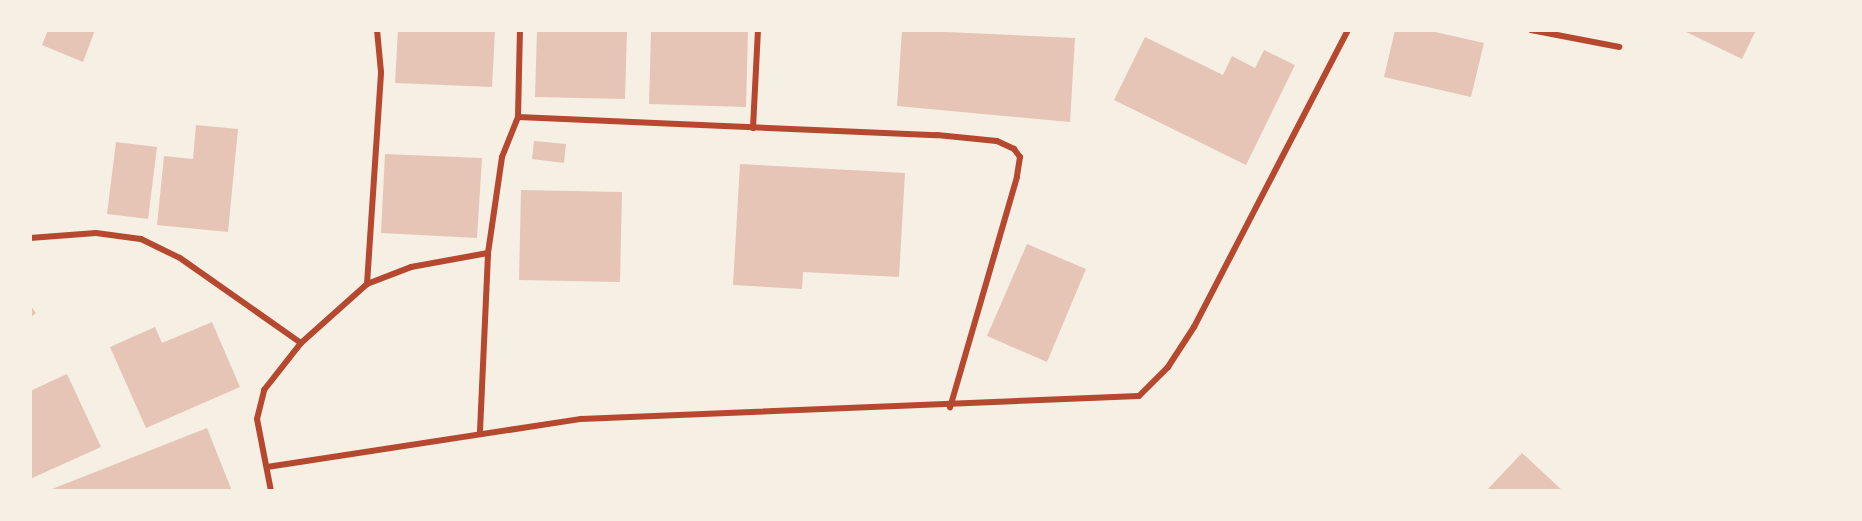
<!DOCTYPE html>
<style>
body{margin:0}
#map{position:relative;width:1862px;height:521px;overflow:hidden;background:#f6efe4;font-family:"Exo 2",sans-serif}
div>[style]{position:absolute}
.building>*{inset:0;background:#e6c5b7}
.minor>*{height:6px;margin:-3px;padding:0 3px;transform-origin:3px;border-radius:3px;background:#b5482f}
span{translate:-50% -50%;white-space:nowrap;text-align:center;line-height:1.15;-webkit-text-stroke:6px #f6efe4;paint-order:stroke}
.frame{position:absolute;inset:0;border:32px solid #f6efe4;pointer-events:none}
</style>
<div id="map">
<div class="building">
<i style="clip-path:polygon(48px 30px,95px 30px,83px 62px,42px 45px)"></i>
<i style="clip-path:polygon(398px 30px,495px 30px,492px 87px,395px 83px)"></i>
<i style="clip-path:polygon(537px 30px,627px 30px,625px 99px,535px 97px)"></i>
<i style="clip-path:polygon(651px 30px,748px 30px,746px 107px,649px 104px)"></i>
<i style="clip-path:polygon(902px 30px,1075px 38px,1070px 122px,897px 106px)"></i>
<i style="clip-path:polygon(1395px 30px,1426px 30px,1484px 43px,1471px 97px,1384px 77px)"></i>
<i style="clip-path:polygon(1682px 30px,1756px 30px,1742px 59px)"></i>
<i style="clip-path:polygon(1145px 37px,1223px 75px,1232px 56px,1255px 68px,1264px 50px,1295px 65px,1246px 165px,1114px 100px)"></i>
<i style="clip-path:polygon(196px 125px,238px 129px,228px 232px,157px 225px,164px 156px,193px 159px)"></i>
<i style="clip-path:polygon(534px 141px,566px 144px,564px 163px,532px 159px)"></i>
<i style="clip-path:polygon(116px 142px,157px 147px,148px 219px,107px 214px)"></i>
<i style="clip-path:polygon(385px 154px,482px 158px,477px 238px,381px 233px)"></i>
<i style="clip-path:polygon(740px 164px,905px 173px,899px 277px,803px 272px,802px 289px,733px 285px)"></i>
<i style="clip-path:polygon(521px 190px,622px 192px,620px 282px,519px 280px)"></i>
<i style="clip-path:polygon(1027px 244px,1086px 269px,1047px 362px,987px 336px)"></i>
<i style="clip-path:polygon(30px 305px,36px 313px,30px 318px)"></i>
<i style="clip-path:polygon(212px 322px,240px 387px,146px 428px,110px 347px,155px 327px,162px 343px)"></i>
<i style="clip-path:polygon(67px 374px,101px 447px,30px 479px,30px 391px)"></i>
<i style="clip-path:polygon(207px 428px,232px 491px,47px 491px)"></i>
<i style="clip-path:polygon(1522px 453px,1563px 491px,1486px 491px)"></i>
</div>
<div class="minor">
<i style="left:1531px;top:30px;width:90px;rotate:10.9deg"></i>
<i style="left:518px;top:117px;width:419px;rotate:2.5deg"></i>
<i style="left:937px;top:135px;width:60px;rotate:5.7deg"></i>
<i style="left:997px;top:141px;width:19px;rotate:25deg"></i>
<i style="left:1014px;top:149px;width:10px;rotate:53deg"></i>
<i style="left:1020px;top:157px;width:20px;rotate:99deg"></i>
<i style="left:1017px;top:177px;width:240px;rotate:106.2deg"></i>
<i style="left:753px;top:128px;width:98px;rotate:-87.1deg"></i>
<i style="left:30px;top:238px;width:66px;rotate:-4.3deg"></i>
<i style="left:96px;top:233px;width:45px;rotate:7.6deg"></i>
<i style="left:141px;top:239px;width:43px;rotate:26deg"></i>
<i style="left:180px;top:258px;width:148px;rotate:35.1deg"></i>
<i style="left:367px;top:284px;width:212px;rotate:-86.2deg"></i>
<i style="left:381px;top:72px;width:42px;rotate:-95.4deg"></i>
<i style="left:480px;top:431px;width:178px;rotate:-87.4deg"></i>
<i style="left:267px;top:467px;width:318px;rotate:-8.7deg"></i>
<i style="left:581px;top:419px;width:558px;rotate:-2.36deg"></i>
<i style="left:1139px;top:396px;width:41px;rotate:-45deg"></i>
<i style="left:1168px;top:367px;width:48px;rotate:-57deg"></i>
<i style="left:1194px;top:327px;width:335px;rotate:-62.6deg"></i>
<i style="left:271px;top:491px;width:73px;rotate:-101deg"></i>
<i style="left:257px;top:419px;width:30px;rotate:-76deg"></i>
<i style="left:264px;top:390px;width:60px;rotate:-51.8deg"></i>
<i style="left:301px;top:343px;width:89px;rotate:-41.8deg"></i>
<i style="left:367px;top:284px;width:47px;rotate:-21.1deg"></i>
<i style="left:411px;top:267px;width:78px;rotate:-10.3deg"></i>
<i style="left:488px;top:253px;width:97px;rotate:-81.7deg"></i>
<i style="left:502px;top:157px;width:43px;rotate:-68.2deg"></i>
<i style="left:518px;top:117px;width:87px;rotate:-88.7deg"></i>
</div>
<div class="frame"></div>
</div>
